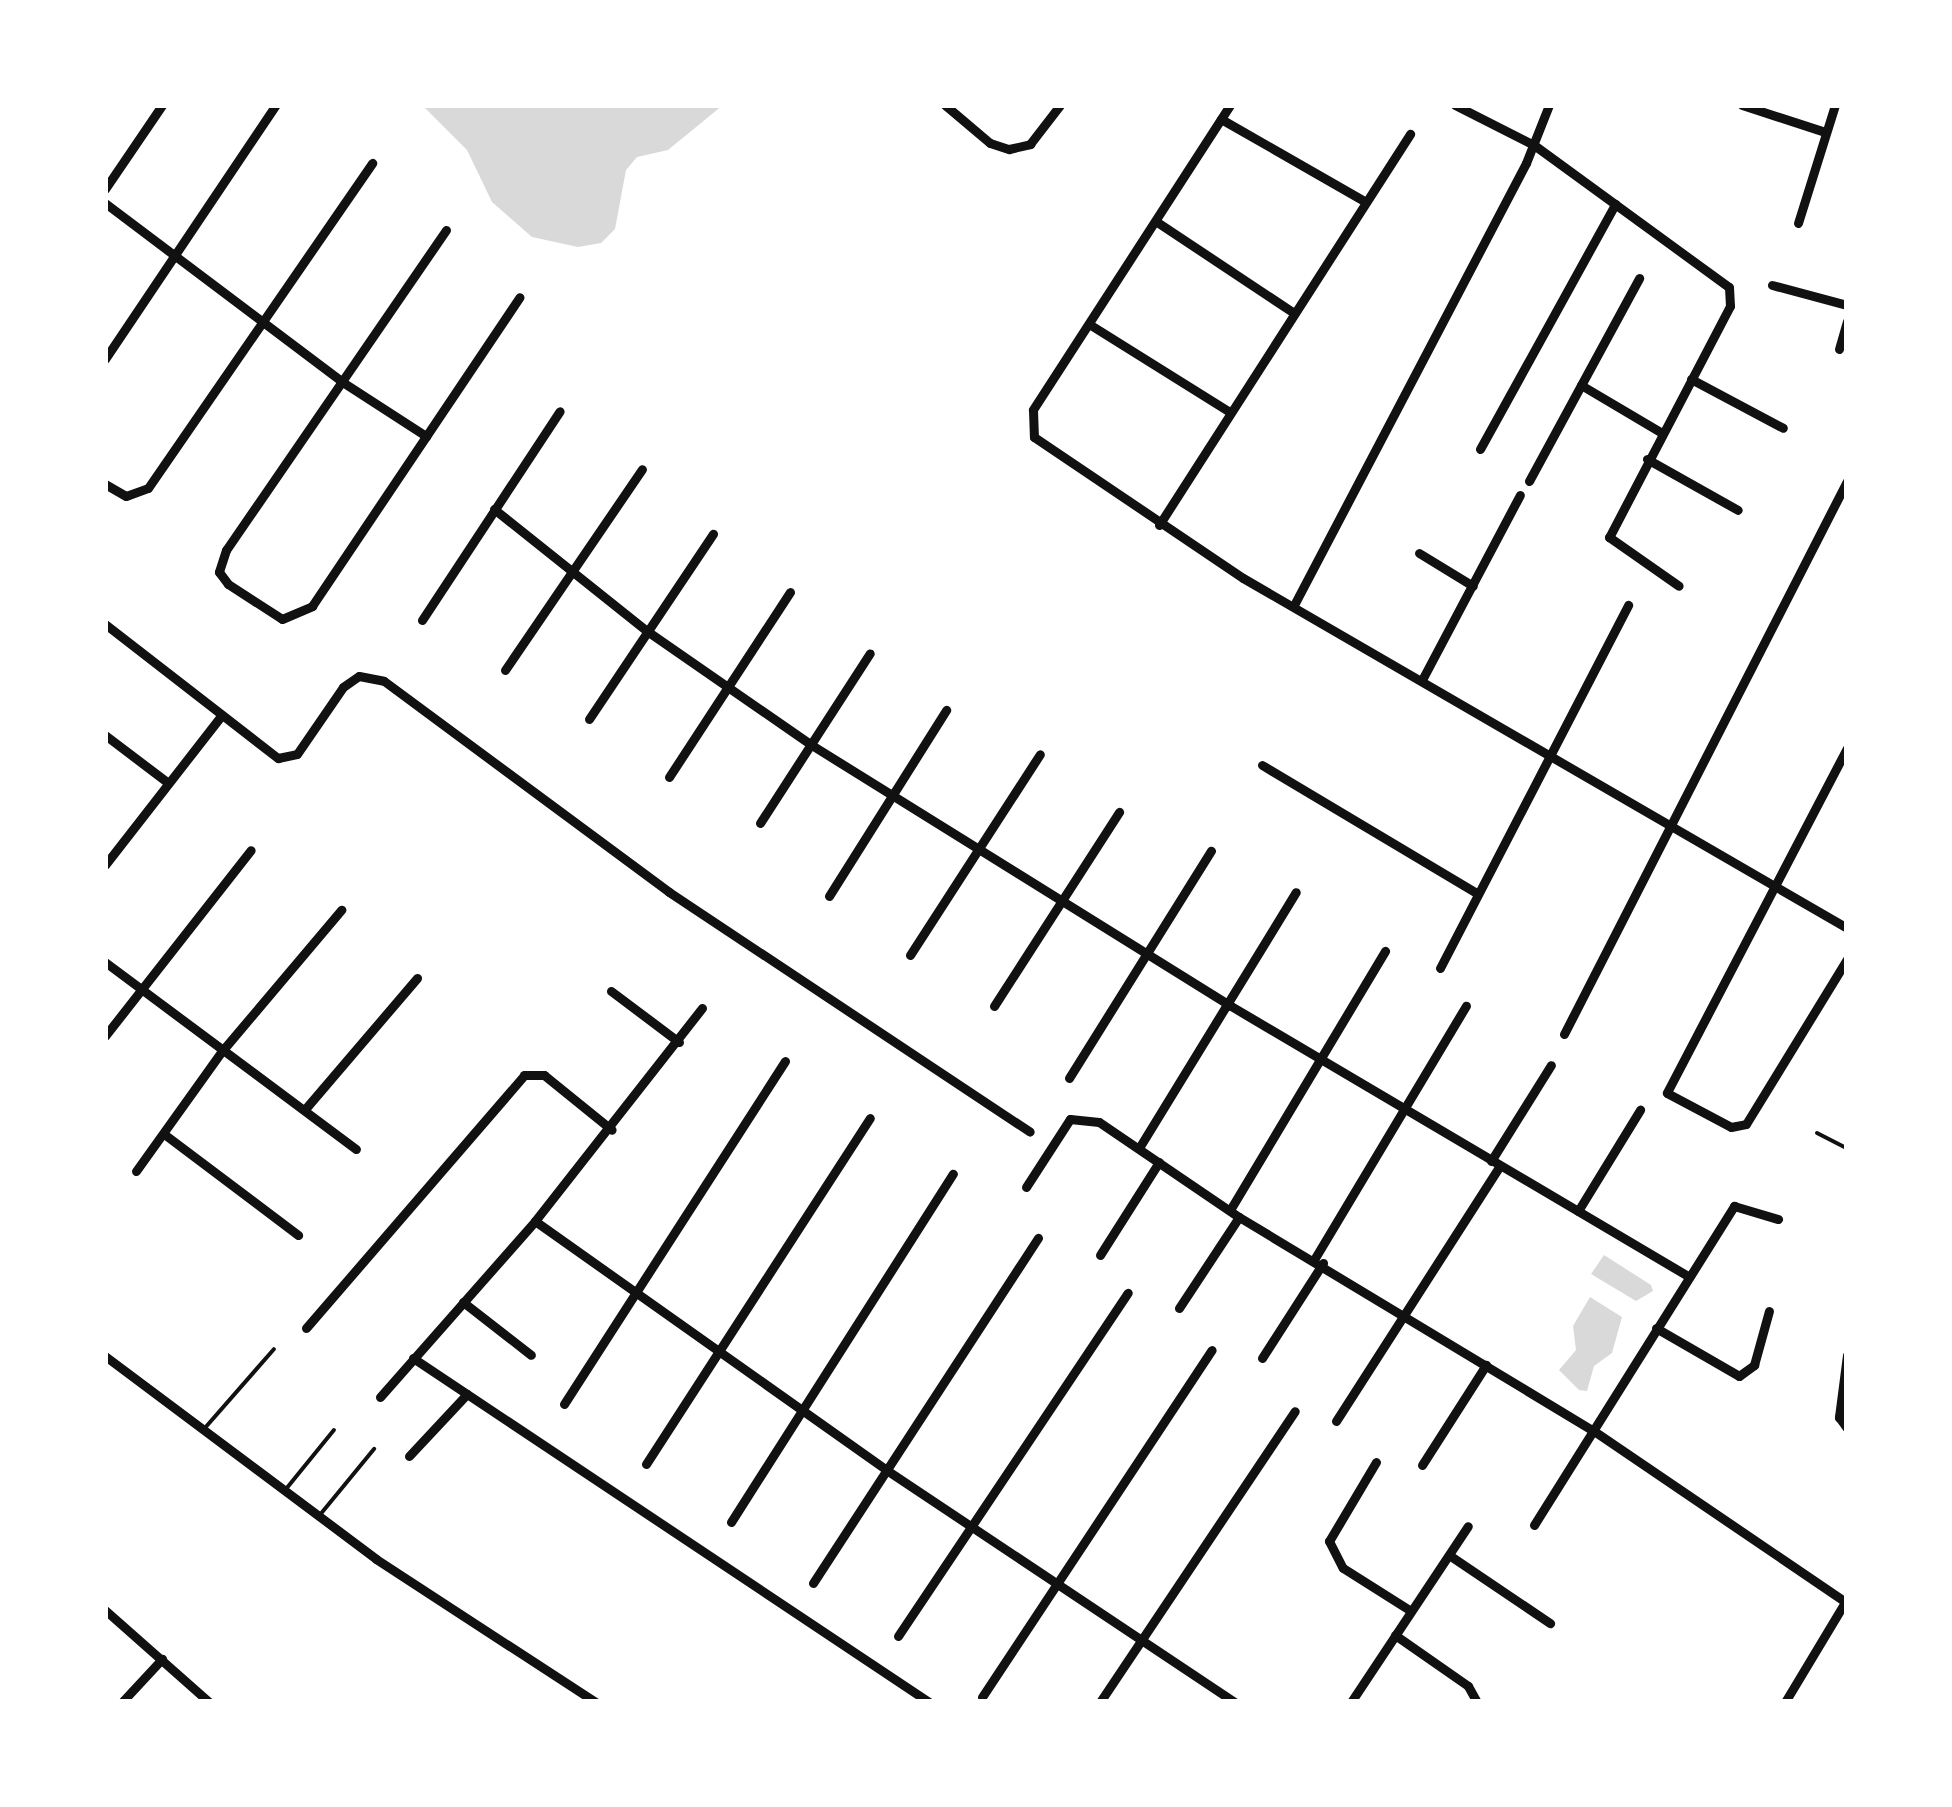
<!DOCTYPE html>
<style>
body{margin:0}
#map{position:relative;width:1952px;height:1807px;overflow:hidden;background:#fff;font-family:"Titillium Web",sans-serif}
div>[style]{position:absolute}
.water>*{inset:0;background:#d9d9d9}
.service>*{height:4px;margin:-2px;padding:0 2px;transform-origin:2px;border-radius:2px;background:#111}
.minor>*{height:9px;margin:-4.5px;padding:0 4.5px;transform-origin:4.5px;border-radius:4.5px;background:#111}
span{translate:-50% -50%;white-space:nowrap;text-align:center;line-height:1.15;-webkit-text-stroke:8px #fff;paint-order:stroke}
.frame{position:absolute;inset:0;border:108px solid #fff;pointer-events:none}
</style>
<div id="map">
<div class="water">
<i style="clip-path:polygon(422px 105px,723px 105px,668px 150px,637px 157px,626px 170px,615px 229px,601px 243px,578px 247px,532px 237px,492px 202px,467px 150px)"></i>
<i style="clip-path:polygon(1604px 1255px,1651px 1285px,1653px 1291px,1636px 1301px,1591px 1274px)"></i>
<i style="clip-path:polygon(1590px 1297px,1622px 1317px,1612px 1353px,1594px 1366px,1587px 1391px,1579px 1390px,1559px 1370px,1576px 1350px,1573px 1326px)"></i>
</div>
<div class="service">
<i style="left:1817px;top:1133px;width:34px;rotate:27deg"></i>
<i style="left:204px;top:1429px;width:106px;rotate:-48.8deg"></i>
<i style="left:286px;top:1489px;width:76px;rotate:-50.9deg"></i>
<i style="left:319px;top:1516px;width:87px;rotate:-50.6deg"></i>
</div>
<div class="minor">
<i style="left:945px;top:105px;width:59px;rotate:40.2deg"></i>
<i style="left:990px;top:143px;width:20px;rotate:18deg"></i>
<i style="left:1009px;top:149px;width:22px;rotate:-13deg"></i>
<i style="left:1030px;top:144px;width:49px;rotate:-52.4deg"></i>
<i style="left:1230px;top:105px;width:363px;rotate:122.9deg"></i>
<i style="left:1033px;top:410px;width:27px;rotate:88deg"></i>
<i style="left:1034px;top:437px;width:252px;rotate:34deg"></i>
<i style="left:1243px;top:578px;width:698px;rotate:30.09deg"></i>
<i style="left:1455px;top:105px;width:89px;rotate:26.9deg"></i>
<i style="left:1534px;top:145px;width:241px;rotate:36.1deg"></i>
<i style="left:1729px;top:287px;width:19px;rotate:87deg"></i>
<i style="left:1730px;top:306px;width:261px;rotate:117.6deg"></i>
<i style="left:1609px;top:537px;width:85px;rotate:35deg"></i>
<i style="left:1742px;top:105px;width:87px;rotate:18deg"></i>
<i style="left:1221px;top:119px;width:167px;rotate:29.8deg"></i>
<i style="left:105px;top:189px;width:102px;rotate:-55.8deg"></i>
<i style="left:105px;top:203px;width:299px;rotate:37deg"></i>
<i style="left:344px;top:383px;width:98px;rotate:32.9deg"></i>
<i style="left:1157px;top:222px;width:164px;rotate:33.6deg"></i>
<i style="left:1798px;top:223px;width:124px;rotate:-72.6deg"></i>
<i style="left:446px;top:230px;width:388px;rotate:124.5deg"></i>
<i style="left:226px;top:550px;width:23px;rotate:108deg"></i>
<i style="left:219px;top:572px;width:15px;rotate:53deg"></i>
<i style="left:228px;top:584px;width:64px;rotate:32.9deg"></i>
<i style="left:282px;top:619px;width:33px;rotate:-23deg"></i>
<i style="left:312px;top:606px;width:372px;rotate:-56.1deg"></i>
<i style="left:1772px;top:285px;width:78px;rotate:14.9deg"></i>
<i style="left:1089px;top:324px;width:166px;rotate:32deg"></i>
<i style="left:1839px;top:349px;width:29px;rotate:-74deg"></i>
<i style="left:105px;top:359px;width:306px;rotate:-56.1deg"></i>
<i style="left:1691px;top:379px;width:104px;rotate:28deg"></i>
<i style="left:1581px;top:385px;width:94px;rotate:30.7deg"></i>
<i style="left:1480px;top:449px;width:280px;rotate:-61.1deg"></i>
<i style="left:1647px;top:459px;width:104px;rotate:29.3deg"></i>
<i style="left:1529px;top:481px;width:231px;rotate:-61.5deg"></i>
<i style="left:105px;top:484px;width:24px;rotate:30deg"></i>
<i style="left:126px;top:496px;width:23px;rotate:-20deg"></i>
<i style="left:148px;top:488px;width:395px;rotate:-55.4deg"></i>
<i style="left:494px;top:509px;width:196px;rotate:38.6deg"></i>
<i style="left:647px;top:631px;width:198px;rotate:34.7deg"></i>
<i style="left:810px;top:744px;width:496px;rotate:31.9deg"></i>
<i style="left:1231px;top:1006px;width:531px;rotate:30.58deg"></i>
<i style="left:1159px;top:525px;width:465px;rotate:-57.3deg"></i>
<i style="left:1419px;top:553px;width:63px;rotate:31.4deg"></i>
<i style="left:1294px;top:605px;width:499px;rotate:-62.3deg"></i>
<i style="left:1526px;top:163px;width:62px;rotate:-68.4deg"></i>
<i style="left:422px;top:620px;width:250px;rotate:-56.6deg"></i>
<i style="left:105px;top:624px;width:219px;rotate:37.8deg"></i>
<i style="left:278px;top:758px;width:19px;rotate:-12deg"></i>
<i style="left:297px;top:754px;width:81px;rotate:-55.5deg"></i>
<i style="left:343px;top:687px;width:19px;rotate:-35deg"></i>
<i style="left:359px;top:676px;width:25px;rotate:11deg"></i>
<i style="left:384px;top:681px;width:355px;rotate:36.5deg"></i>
<i style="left:669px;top:892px;width:433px;rotate:33.6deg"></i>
<i style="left:505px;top:670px;width:243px;rotate:-55.7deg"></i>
<i style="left:1423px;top:678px;width:207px;rotate:-62.1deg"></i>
<i style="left:589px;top:719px;width:223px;rotate:-56.2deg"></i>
<i style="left:105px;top:735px;width:78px;rotate:37.2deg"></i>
<i style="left:1847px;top:748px;width:389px;rotate:117.6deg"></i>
<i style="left:1667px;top:1093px;width:72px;rotate:28deg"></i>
<i style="left:1731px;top:1127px;width:15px;rotate:-11deg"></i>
<i style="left:1746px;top:1124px;width:193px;rotate:-58.5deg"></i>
<i style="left:1262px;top:765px;width:250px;rotate:30.8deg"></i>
<i style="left:669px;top:777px;width:221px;rotate:-56.8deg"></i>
<i style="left:760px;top:823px;width:202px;rotate:-57.1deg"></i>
<i style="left:105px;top:865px;width:189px;rotate:-52.1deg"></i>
<i style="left:829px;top:896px;width:220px;rotate:-57.8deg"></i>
<i style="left:910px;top:955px;width:239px;rotate:-57.1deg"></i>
<i style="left:105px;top:962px;width:313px;rotate:36.7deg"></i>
<i style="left:1440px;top:968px;width:409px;rotate:-62.6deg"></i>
<i style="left:611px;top:991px;width:85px;rotate:36.9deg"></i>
<i style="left:994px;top:1006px;width:231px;rotate:-57.2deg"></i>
<i style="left:702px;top:1008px;width:271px;rotate:128.1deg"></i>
<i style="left:535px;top:1221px;width:429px;rotate:35.3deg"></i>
<i style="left:885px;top:1469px;width:420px;rotate:33.7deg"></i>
<i style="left:1564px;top:1034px;width:621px;rotate:-62.9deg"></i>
<i style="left:105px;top:1036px;width:236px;rotate:-51.9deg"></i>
<i style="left:1069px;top:1078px;width:268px;rotate:-58deg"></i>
<i style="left:306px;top:1108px;width:171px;rotate:-49.5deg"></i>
<i style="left:164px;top:1134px;width:168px;rotate:37deg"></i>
<i style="left:1139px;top:1148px;width:300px;rotate:-58.5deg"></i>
<i style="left:1491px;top:1161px;width:113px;rotate:-58deg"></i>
<i style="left:136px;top:1171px;width:148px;rotate:-54.4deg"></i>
<i style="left:222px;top:1051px;width:185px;rotate:-49.8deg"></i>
<i style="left:1026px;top:1187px;width:81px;rotate:-57.1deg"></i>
<i style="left:1070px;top:1119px;width:29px;rotate:6deg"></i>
<i style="left:1099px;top:1122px;width:169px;rotate:34.2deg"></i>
<i style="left:1239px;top:1217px;width:411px;rotate:31.1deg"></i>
<i style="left:1591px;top:1429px;width:310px;rotate:34.2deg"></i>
<i style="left:1230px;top:1210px;width:302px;rotate:-59.1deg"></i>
<i style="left:1578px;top:1211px;width:119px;rotate:-58.5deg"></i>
<i style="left:1100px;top:1255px;width:110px;rotate:-57.6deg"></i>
<i style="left:1315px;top:1258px;width:294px;rotate:-59.1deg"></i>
<i style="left:463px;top:1302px;width:86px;rotate:37.9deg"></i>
<i style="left:1179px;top:1308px;width:109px;rotate:-56.6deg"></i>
<i style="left:306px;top:1328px;width:334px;rotate:-49.2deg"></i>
<i style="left:524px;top:1075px;width:20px"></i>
<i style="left:544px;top:1075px;width:87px;rotate:39deg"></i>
<i style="left:1656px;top:1328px;width:96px;rotate:30deg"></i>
<i style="left:1739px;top:1376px;width:19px;rotate:-36deg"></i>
<i style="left:1754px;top:1365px;width:56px;rotate:-74.5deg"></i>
<i style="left:1847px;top:1355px;width:63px;rotate:97.4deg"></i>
<i style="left:1839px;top:1417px;width:14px;rotate:54deg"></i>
<i style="left:105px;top:1356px;width:339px;rotate:36.8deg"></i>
<i style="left:376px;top:1559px;width:262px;rotate:33.1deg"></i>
<i style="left:413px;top:1358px;width:620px;rotate:33.69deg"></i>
<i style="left:1262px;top:1358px;width:113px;rotate:-57.3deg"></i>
<i style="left:380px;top:1397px;width:235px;rotate:-48.6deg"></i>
<i style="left:564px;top:1404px;width:408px;rotate:-57.2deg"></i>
<i style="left:1336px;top:1421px;width:303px;rotate:-57.3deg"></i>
<i style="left:409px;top:1456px;width:85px;rotate:-46.9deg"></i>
<i style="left:1376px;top:1462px;width:92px;rotate:120.7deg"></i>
<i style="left:1329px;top:1541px;width:30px;rotate:63deg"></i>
<i style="left:1343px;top:1568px;width:80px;rotate:32.3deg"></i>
<i style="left:646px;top:1464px;width:412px;rotate:-57.1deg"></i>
<i style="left:1422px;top:1465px;width:119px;rotate:-57.4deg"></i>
<i style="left:731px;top:1522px;width:413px;rotate:-57.5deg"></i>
<i style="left:1534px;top:1525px;width:377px;rotate:-57.9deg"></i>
<i style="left:1734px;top:1206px;width:46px;rotate:16.5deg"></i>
<i style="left:1449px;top:1555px;width:122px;rotate:34deg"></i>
<i style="left:813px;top:1583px;width:412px;rotate:-56.9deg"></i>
<i style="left:105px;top:1610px;width:139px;rotate:41.5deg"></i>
<i style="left:1395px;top:1635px;width:89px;rotate:34.9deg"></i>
<i style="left:1468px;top:1686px;width:18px;rotate:61deg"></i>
<i style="left:898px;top:1636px;width:413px;rotate:-56.2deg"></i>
<i style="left:982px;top:1697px;width:416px;rotate:-56.5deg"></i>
<i style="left:122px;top:1702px;width:59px;rotate:-47.1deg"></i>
<i style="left:1100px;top:1702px;width:350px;rotate:-56.2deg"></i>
<i style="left:1351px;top:1702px;width:211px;rotate:-56.4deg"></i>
<i style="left:1785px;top:1702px;width:117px;rotate:-59deg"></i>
</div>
<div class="frame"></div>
</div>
